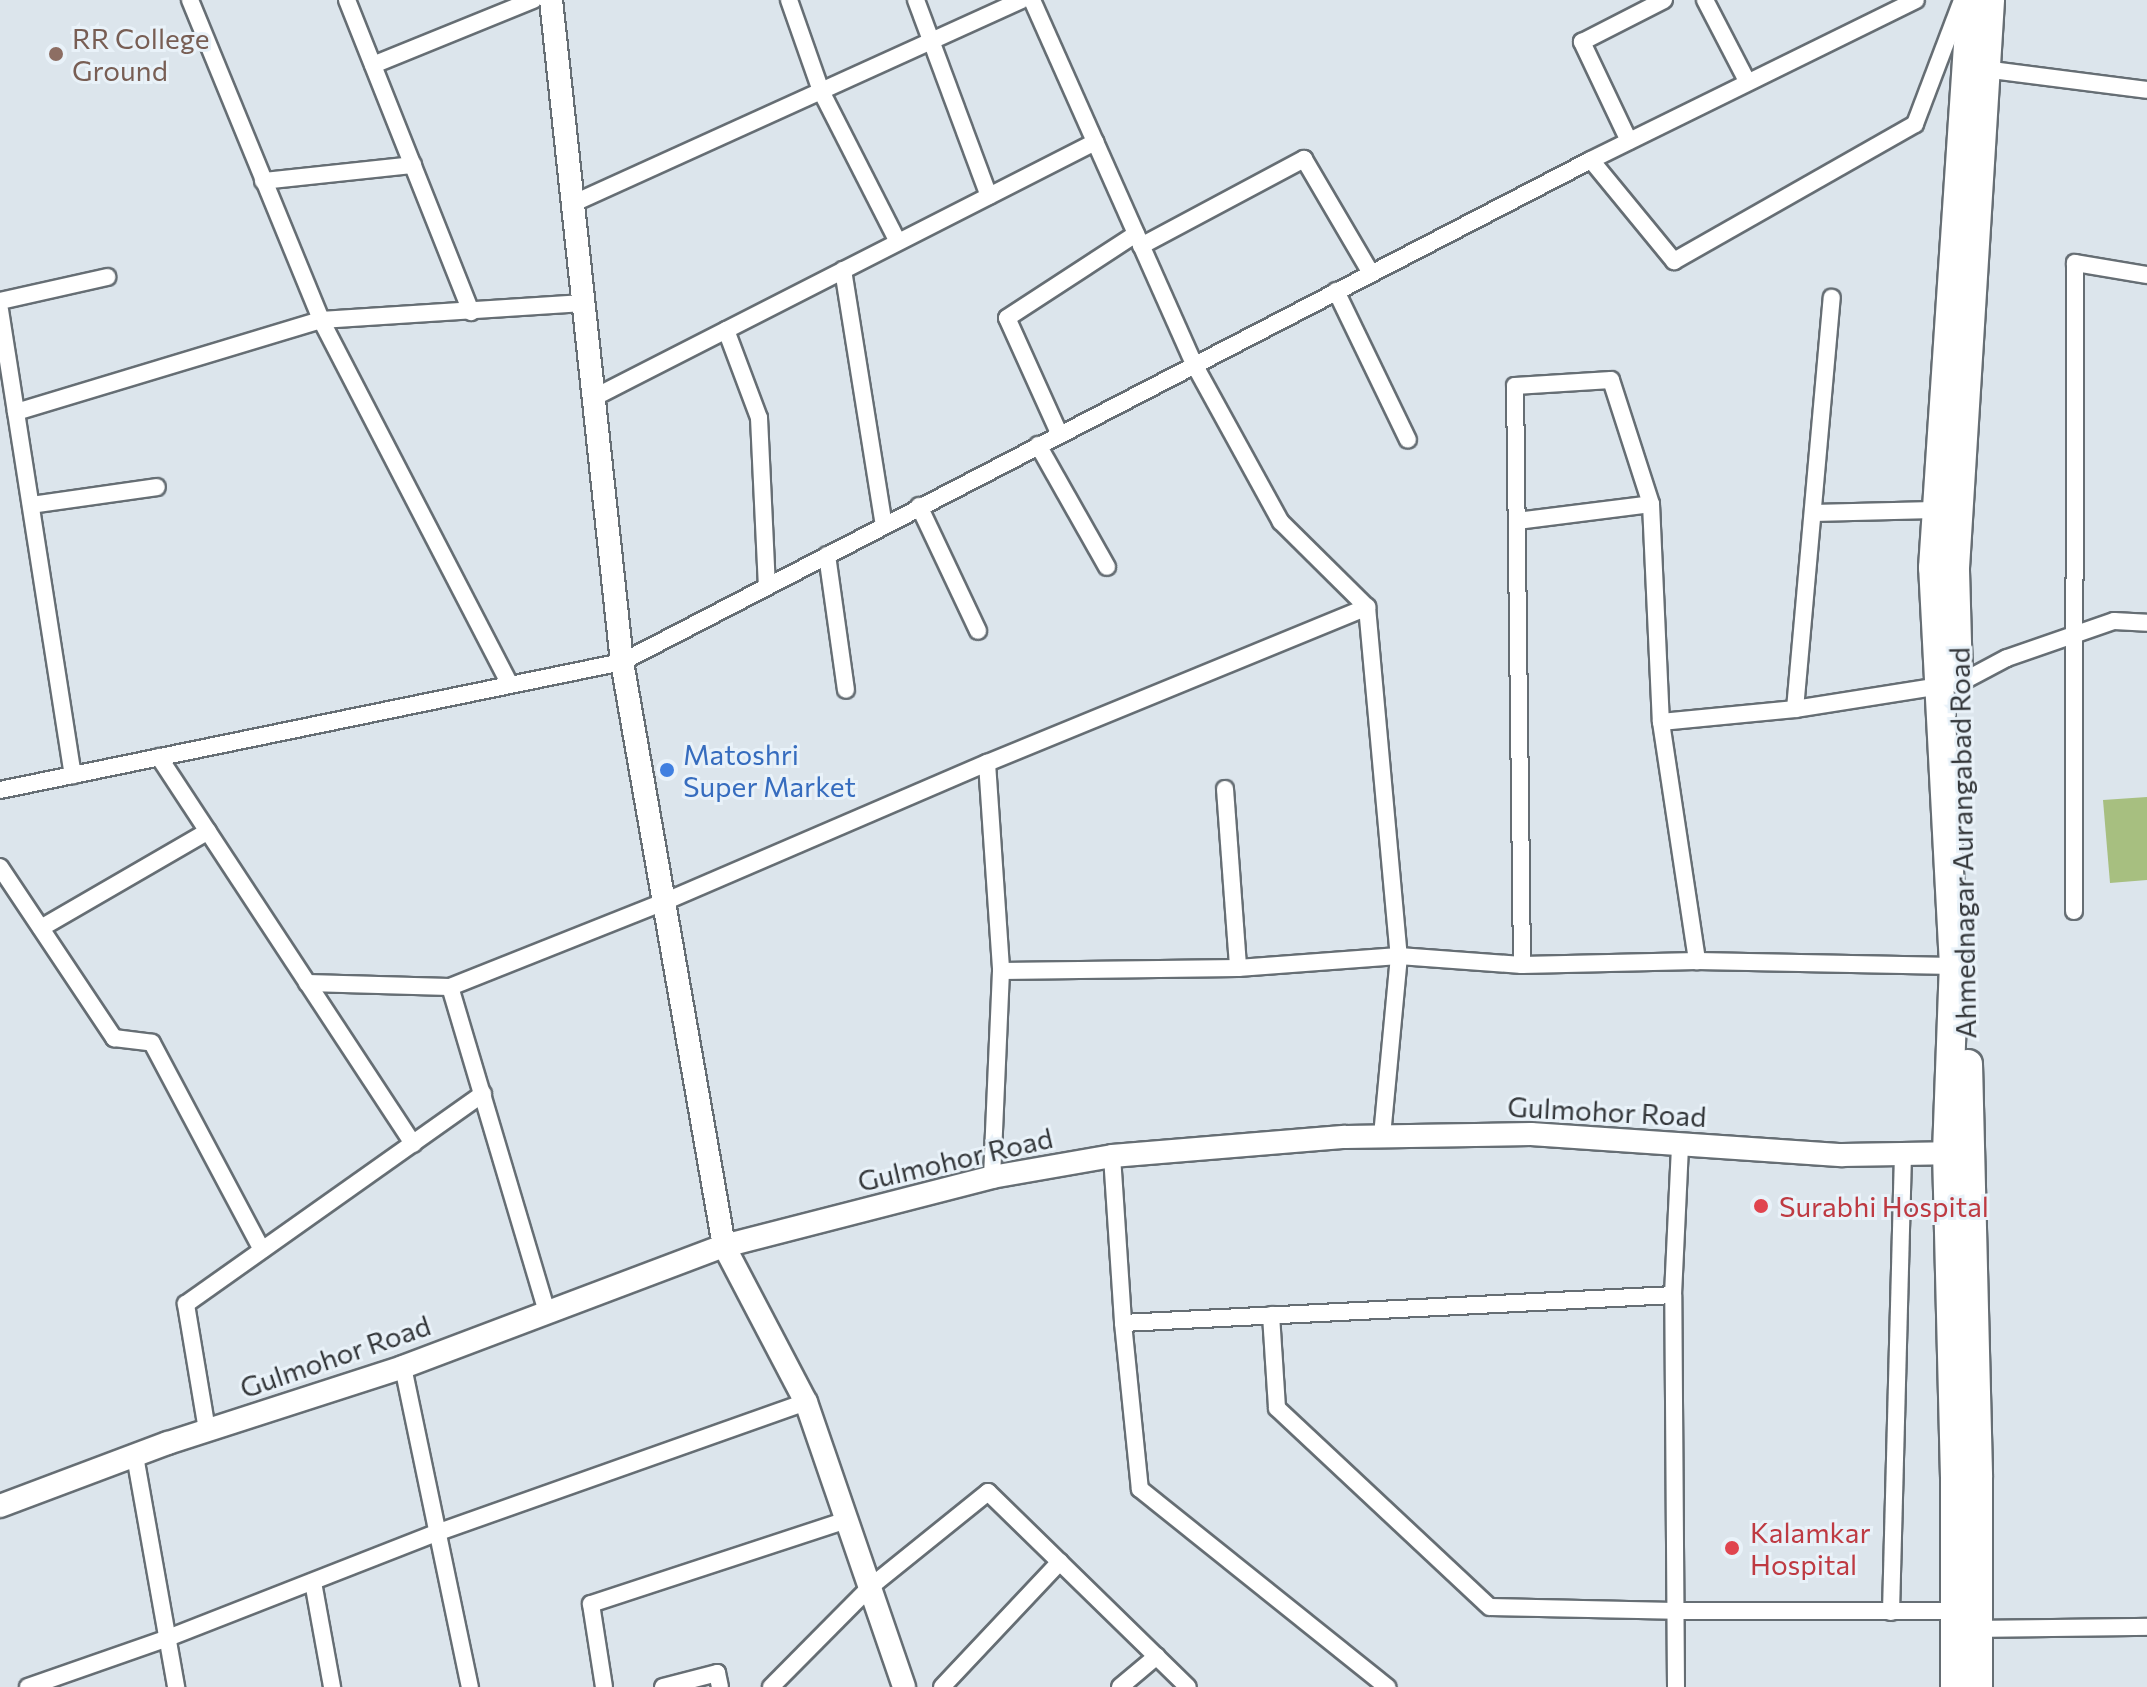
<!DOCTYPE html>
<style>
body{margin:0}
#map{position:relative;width:2147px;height:1687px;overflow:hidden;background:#dce5ec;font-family:Commissioner,sans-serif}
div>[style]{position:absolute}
.green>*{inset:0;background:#a7bf80}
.roads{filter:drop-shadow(2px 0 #666e74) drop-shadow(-2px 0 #666e74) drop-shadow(0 2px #666e74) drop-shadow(0 -2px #666e74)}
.minor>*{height:16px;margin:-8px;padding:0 8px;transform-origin:8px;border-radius:8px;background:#fff}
.tertiary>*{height:22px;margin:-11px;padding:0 11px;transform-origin:11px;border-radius:11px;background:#fff}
.trunk>*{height:28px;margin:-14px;padding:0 14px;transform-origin:14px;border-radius:14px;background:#fff}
.dots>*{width:22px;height:22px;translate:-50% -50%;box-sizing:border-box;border:4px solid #e9f2f9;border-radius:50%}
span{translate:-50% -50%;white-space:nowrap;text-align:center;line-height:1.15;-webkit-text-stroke:6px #e9f2f9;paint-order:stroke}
.education-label{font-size:28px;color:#785e54}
.left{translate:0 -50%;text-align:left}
.shop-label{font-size:28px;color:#366cbe}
.street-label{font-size:28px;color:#333639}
.health-label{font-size:28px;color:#be3a42}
</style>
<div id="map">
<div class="green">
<i style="clip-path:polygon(2147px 797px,2147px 880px,2110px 883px,2103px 800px)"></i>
</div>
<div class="roads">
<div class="minor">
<i style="left:190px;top:0;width:346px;rotate:67.7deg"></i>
<i style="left:321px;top:320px;width:409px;rotate:62.6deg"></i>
<i style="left:347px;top:0;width:336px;rotate:68.3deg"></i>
<i style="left:789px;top:0;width:96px;rotate:70.6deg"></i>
<i style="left:821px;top:91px;width:169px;rotate:63deg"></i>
<i style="left:916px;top:0;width:209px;rotate:69.6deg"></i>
<i style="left:1032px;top:0;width:398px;rotate:66deg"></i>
<i style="left:1194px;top:364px;width:180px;rotate:61.2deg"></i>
<i style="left:1281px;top:522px;width:121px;rotate:44.7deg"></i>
<i style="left:1705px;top:0;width:91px;rotate:62.6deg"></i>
<i style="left:373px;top:65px;width:173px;rotate:-22.1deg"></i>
<i style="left:1984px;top:69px;width:164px;rotate:7.3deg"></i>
<i style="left:1629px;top:141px;width:110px;rotate:-115.4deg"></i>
<i style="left:1582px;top:42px;width:92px;rotate:-27.1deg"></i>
<i style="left:1591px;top:160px;width:131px;rotate:50.6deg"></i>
<i style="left:1674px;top:261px;width:277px;rotate:-29.6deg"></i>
<i style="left:1915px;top:124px;width:133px;rotate:-69.2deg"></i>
<i style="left:263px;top:181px;width:151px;rotate:-6.1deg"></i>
<i style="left:572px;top:204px;width:493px;rotate:-24.4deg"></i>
<i style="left:1141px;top:246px;width:185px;rotate:-28.1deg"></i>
<i style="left:1304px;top:159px;width:132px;rotate:59.6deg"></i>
<i style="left:843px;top:270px;width:258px;rotate:80.9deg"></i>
<i style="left:1336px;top:291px;width:165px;rotate:64.2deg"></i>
<i style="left:0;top:301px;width:110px;rotate:-12.6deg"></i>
<i style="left:0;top:310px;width:471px;rotate:81.1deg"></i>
<i style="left:726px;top:330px;width:94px;rotate:69.4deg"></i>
<i style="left:759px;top:418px;width:168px;rotate:87.3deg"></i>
<i style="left:593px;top:398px;width:564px;rotate:-27.02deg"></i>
<i style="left:16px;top:412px;width:319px;rotate:-16.8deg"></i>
<i style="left:321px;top:320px;width:263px;rotate:-3.7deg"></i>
<i style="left:1059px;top:433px;width:126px;rotate:-114.3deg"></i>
<i style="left:1007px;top:318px;width:154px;rotate:-33.1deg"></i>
<i style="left:1038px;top:445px;width:140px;rotate:60.5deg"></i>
<i style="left:31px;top:505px;width:127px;rotate:-8.1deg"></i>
<i style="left:919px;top:506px;width:138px;rotate:64.7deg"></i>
<i style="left:1813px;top:513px;width:121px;rotate:-1.4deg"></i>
<i style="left:1517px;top:521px;width:135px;rotate:-7.2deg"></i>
<i style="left:827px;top:555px;width:136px;rotate:82deg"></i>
<i style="left:1958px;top:684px;width:55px;rotate:-28deg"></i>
<i style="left:2007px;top:658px;width:113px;rotate:-19.1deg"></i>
<i style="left:2114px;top:621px;width:33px;rotate:3deg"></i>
<i style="left:1795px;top:709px;width:413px;rotate:-84.9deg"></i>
<i style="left:1661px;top:722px;width:135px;rotate:-5.5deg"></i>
<i style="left:1795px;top:709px;width:147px;rotate:-9deg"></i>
<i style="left:159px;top:757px;width:463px;rotate:56.7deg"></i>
<i style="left:987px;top:763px;width:411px;rotate:-22.3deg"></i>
<i style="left:1367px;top:607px;width:350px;rotate:84.8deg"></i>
<i style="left:1399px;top:956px;width:182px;rotate:95.4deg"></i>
<i style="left:1225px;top:789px;width:179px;rotate:85.8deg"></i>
<i style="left:0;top:790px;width:635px;rotate:-11.63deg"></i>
<i style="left:622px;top:662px;width:1091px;rotate:-27.39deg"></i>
<i style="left:1591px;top:160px;width:362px;rotate:-26.2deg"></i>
<i style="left:0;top:867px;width:206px;rotate:56.3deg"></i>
<i style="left:114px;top:1038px;width:38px;rotate:7deg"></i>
<i style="left:152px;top:1043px;width:234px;rotate:62deg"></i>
<i style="left:2074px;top:911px;width:648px;rotate:-89.91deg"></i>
<i style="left:2075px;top:263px;width:73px;rotate:9.5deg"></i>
<i style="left:41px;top:928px;width:193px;rotate:-30.1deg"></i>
<i style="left:1522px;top:965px;width:579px;rotate:-90.69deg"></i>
<i style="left:1515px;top:386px;width:96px;rotate:-3.6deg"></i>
<i style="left:1611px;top:380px;width:130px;rotate:72.1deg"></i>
<i style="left:1651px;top:504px;width:218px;rotate:87.4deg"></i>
<i style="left:1661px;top:722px;width:242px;rotate:81.4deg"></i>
<i style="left:1001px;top:971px;width:237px;rotate:-0.7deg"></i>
<i style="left:1238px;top:968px;width:161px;rotate:-4.3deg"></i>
<i style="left:1399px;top:956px;width:123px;rotate:4.2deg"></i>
<i style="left:1522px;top:965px;width:175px;rotate:-1.3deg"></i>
<i style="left:1697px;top:961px;width:257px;rotate:1.1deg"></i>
<i style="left:307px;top:983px;width:143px;rotate:1.6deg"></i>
<i style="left:1112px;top:1156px;width:167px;rotate:86.2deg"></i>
<i style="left:1123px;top:1323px;width:167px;rotate:84.2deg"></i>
<i style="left:1140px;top:1489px;width:317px;rotate:38.7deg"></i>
<i style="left:547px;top:1312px;width:339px;rotate:-106.6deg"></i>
<i style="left:450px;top:987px;width:230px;rotate:-21.7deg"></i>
<i style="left:664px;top:902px;width:352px;rotate:-23.3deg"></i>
<i style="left:987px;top:763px;width:208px;rotate:86.1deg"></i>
<i style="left:1001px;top:971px;width:206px;rotate:92.5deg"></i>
<i style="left:1271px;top:1315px;width:93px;rotate:86.3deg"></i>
<i style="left:1277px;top:1408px;width:291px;rotate:43.1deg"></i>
<i style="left:1490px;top:1607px;width:185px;rotate:1.2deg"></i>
<i style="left:1675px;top:1611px;width:280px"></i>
<i style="left:1123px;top:1323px;width:551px;rotate:-2.91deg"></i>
<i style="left:403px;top:1367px;width:327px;rotate:78.2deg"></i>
<i style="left:207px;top:1430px;width:128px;rotate:-99.5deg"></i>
<i style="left:186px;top:1304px;width:364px;rotate:-35.3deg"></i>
<i style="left:135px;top:1456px;width:235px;rotate:79.9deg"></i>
<i style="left:313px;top:1582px;width:107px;rotate:79.7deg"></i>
<i style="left:1891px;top:1612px;width:460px;rotate:-88.5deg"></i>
<i style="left:1978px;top:1629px;width:169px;rotate:-0.7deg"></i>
<i style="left:28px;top:1687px;width:148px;rotate:-19.3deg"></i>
<i style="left:168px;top:1638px;width:288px;rotate:-21.4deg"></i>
<i style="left:436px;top:1533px;width:393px;rotate:-19.5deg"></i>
<i style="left:604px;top:1687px;width:84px;rotate:-98.9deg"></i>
<i style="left:591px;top:1604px;width:268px;rotate:-18.2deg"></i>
<i style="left:663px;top:1687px;width:56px;rotate:-14.5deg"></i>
<i style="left:717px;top:1673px;width:14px;rotate:78deg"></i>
<i style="left:771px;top:1687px;width:139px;rotate:-45.3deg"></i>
<i style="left:869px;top:1588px;width:153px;rotate:-38.9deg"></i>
<i style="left:988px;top:1492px;width:279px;rotate:44.3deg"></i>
<i style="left:942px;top:1687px;width:172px;rotate:-46.7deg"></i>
<i style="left:1120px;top:1687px;width:48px;rotate:-40deg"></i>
<i style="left:1676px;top:1687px;width:392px;rotate:-90.4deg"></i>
<i style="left:1673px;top:1295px;width:151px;rotate:-87.3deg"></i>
</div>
<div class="tertiary">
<i style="left:551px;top:0;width:666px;rotate:83.88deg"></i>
<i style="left:622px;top:662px;width:593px;rotate:80.09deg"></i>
<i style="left:724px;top:1246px;width:176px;rotate:62.3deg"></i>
<i style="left:806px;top:1402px;width:301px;rotate:71deg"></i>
<i style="left:0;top:1506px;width:179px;rotate:-20.6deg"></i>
<i style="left:168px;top:1443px;width:247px;rotate:-17.9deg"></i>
<i style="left:403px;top:1367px;width:343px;rotate:-20.7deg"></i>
<i style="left:724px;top:1246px;width:277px;rotate:-14.4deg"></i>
<i style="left:992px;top:1177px;width:122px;rotate:-9.9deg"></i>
<i style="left:1112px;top:1156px;width:234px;rotate:-4.7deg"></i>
<i style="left:1345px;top:1137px;width:186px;rotate:-0.9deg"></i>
<i style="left:1531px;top:1134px;width:312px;rotate:3.9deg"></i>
<i style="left:1842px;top:1155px;width:119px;rotate:-1deg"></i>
</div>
<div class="trunk">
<i style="left:1958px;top:678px;width:110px;rotate:-91.6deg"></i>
<i style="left:1955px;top:568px;width:569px;rotate:-86.47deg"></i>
<i style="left:1968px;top:1064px;width:413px;rotate:88.6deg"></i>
<i style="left:1978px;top:1477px;width:210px;rotate:90deg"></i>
<i style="left:1955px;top:1687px;width:209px;rotate:-90deg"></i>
<i style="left:1955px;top:1478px;width:325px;rotate:-91.4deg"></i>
<i style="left:1947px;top:1153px;width:187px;rotate:-87.9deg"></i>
<i style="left:1954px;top:966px;width:399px;rotate:-93deg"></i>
<i style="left:1933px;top:568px;width:569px;rotate:-86.17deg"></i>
</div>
</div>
<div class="dots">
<i style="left:56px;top:54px;background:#8d6e63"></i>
<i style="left:667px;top:770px;background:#3f7fe0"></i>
<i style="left:1761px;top:1206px;background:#e0444e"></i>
<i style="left:1732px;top:1548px;background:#e0444e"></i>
</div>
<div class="education-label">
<span class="left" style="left:72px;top:54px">RR College<br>Ground</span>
</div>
<div class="shop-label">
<span class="left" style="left:683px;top:770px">Matoshri<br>Super Market</span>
</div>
<div class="street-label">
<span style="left:1962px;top:843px;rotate:-91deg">Ahmednagar Aurangabad Road</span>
<span style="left:1607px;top:1111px;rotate:3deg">Gulmohor Road</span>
<span style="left:955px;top:1159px;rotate:-13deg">Gulmohor Road</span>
<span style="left:335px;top:1356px;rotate:-19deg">Gulmohor Road</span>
</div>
<div class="health-label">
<span class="left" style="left:1779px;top:1206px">Surabhi Hospital</span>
<span class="left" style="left:1750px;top:1548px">Kalamkar<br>Hospital</span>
</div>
</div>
